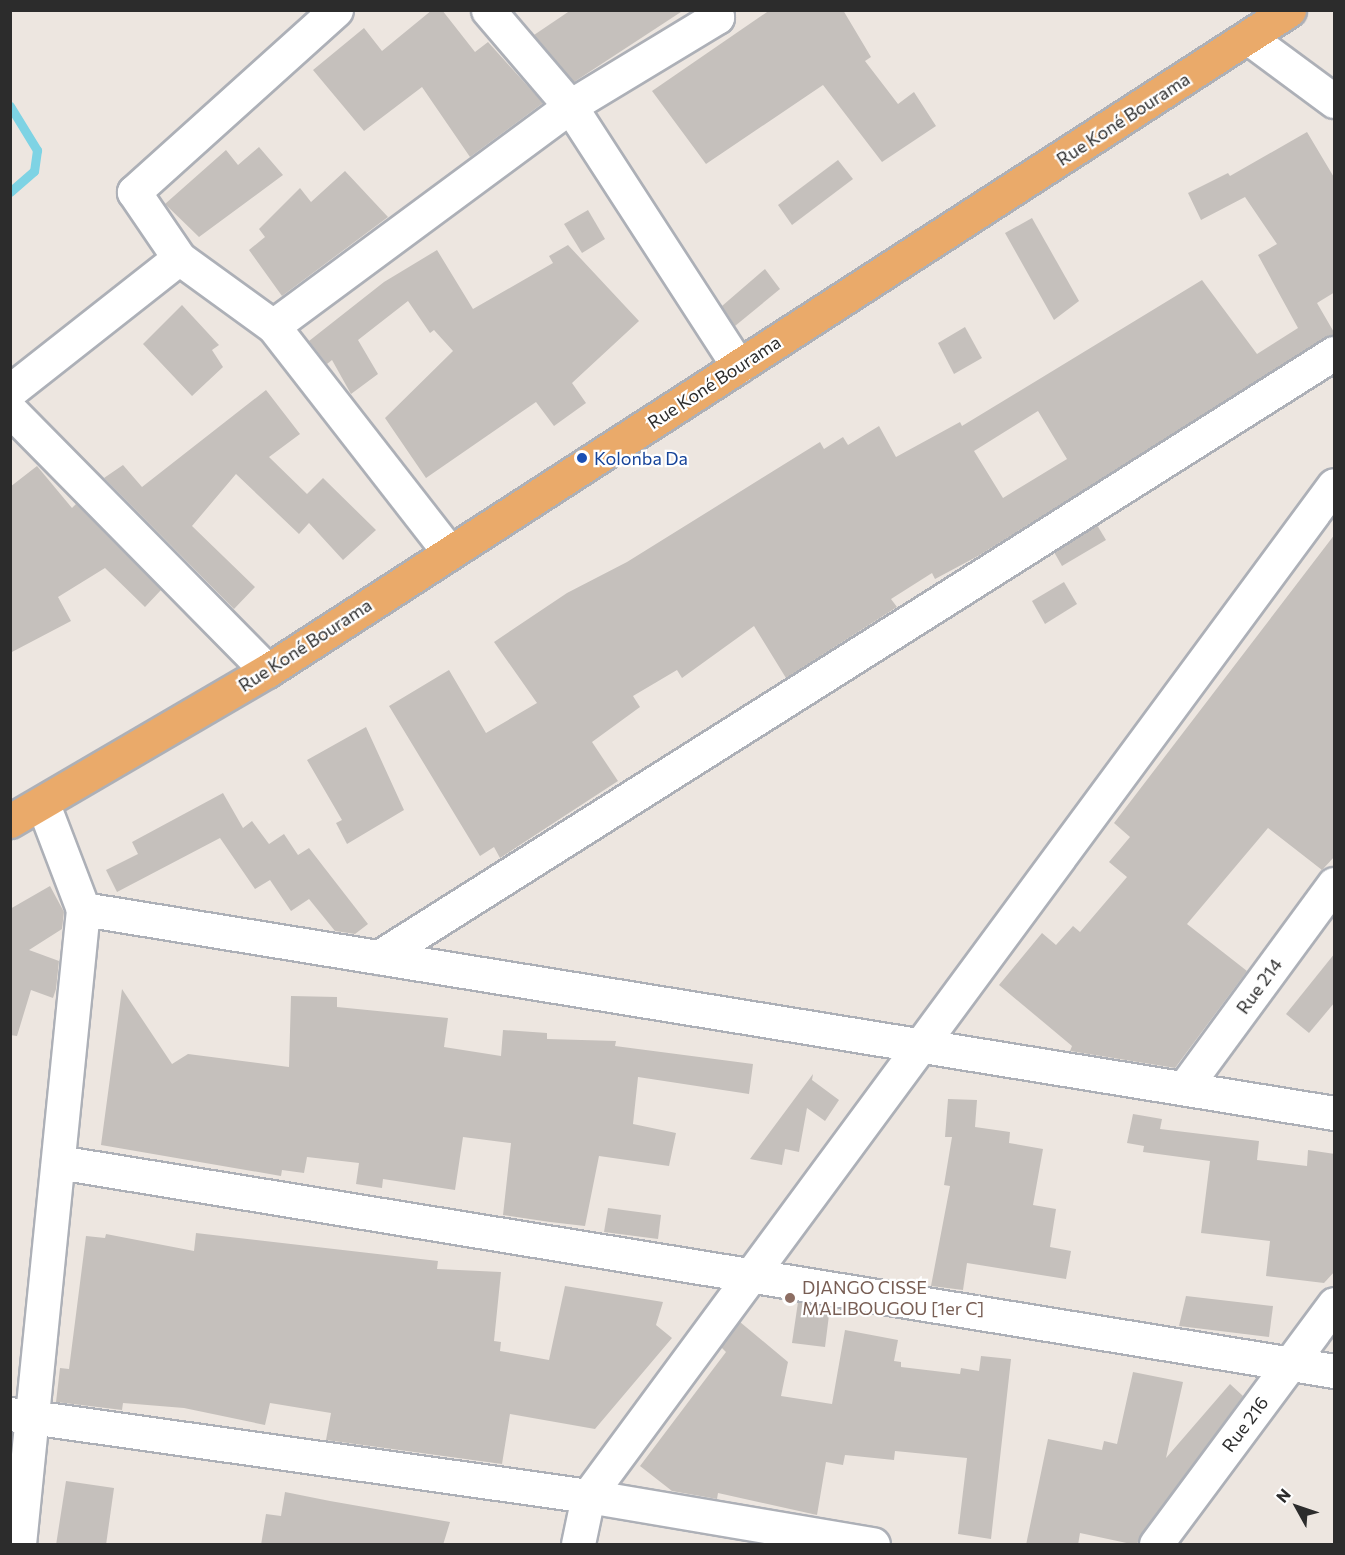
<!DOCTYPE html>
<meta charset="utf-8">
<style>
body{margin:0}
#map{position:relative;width:1345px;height:1555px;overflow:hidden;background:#ede6e0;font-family:Commissioner,sans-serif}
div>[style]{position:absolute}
.stream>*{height:9px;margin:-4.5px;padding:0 4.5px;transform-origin:4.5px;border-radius:4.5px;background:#7ed3e4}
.building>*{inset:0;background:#c5c0bc}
.roads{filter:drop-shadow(2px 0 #adb0b7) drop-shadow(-2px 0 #adb0b7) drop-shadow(0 2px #adb0b7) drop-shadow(0 -2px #adb0b7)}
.minor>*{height:33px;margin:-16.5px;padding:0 16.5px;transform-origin:16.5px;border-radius:16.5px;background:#fff}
.tertiary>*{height:33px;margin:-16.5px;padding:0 16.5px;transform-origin:16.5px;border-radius:16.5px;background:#fff}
.trunk>*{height:33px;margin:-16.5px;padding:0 16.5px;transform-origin:16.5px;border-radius:16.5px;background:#eaaa6a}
.dots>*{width:16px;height:16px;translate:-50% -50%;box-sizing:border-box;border:3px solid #fff;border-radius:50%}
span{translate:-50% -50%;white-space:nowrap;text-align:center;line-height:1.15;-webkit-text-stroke:4.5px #fff;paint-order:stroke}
.street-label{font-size:18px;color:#2c2c2c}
.transit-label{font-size:18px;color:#164399}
.left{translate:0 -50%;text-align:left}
.education-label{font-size:18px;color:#785e54}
.frame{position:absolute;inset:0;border:12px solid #2c2c2c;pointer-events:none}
.north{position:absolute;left:1267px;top:1477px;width:60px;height:60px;-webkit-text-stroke:4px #fff;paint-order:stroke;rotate:310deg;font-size:16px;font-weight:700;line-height:24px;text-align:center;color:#2c2c2c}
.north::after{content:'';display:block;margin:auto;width:21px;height:27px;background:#2c2c2c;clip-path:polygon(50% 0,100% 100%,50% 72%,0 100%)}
</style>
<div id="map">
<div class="stream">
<i style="left:10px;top:106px;width:52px;rotate:58.5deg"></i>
<i style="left:37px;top:150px;width:21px;rotate:98deg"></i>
<i style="left:34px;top:171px;width:32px;rotate:139deg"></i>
</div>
<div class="building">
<i style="clip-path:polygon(432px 10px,442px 10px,475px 52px,488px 42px,543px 103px,470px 157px,422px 87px,364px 131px,313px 70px,364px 28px,382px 51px)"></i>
<i style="clip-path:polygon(571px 10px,684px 10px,574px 82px,534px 35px)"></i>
<i style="clip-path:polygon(770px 10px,843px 10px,871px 57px,865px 61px,898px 104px,914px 92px,936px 126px,882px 162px,823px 85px,706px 164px,652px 91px)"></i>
<i style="clip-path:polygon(evenodd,1307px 132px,1335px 179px,1335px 292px,1317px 303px,1335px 334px,978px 556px,935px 579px,932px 573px,891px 599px,897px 607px,786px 678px,754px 626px,682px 678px,677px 670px,633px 696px,640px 707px,592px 742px,618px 781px,500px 858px,494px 847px,480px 856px,389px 706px,449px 670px,486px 733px,537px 703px,494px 642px,567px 593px,627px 562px,820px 442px,824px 449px,843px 437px,848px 445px,879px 426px,896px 457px,960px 422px,962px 426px,1202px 280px,1257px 354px,1298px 328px,1258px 255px,1277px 244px,1245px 197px,1201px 220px,1188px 193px,1228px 173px,1230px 176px,1307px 132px,1038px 411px,1067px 459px,1003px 498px,974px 451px,1038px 411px)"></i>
<i style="clip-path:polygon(259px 147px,283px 175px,199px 237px,165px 204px,226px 150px,238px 165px)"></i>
<i style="clip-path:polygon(838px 160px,853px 179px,792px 225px,778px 205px)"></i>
<i style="clip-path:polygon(345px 171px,388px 217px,282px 296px,249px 250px,265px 237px,259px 229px,300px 188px,311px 202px)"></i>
<i style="clip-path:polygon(588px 210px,605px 239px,582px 253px,564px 224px)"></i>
<i style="clip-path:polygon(1032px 218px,1079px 301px,1054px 320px,1005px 233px)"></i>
<i style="clip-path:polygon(568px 245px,639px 321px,572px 383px,586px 403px,554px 426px,536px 402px,426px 478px,385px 418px,453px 351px,434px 330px,430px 333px,408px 301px,358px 340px,378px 374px,351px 394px,332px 360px,327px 364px,309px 341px,384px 282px,437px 250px,473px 309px,553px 263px,549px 256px)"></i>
<i style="clip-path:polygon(765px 269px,780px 289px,735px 326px,722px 306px)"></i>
<i style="clip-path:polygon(182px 305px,219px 345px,212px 350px,223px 367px,192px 396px,143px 344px)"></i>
<i style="clip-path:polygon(965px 327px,982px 358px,954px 374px,938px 343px)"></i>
<i style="clip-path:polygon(266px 390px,300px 434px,269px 457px,307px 494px,323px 478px,376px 530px,343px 560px,309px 523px,299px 534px,236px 474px,192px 526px,255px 587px,234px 609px,104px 478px,123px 465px,142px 487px)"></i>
<i style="clip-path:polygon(37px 466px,72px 508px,76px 504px,161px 590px,145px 607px,105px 568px,58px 597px,71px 621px,10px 653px,10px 487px)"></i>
<i style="clip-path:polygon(1097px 525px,1106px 540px,1062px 566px,1054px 552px)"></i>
<i style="clip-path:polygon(1335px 534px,1335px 856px,1322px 870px,1268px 828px,1187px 924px,1247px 971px,1175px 1068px,1070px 1051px,1072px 1046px,999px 985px,1042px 933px,1056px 945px,1073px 926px,1080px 932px,1127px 877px,1109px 862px,1130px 837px,1114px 823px)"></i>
<i style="clip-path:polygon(1064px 582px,1077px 604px,1045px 624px,1032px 601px)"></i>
<i style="clip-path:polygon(366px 727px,404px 810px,347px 844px,336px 823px,342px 820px,307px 760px)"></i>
<i style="clip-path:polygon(223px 793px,243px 828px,252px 821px,269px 844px,284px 834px,298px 855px,309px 848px,368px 924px,355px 934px,335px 931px,309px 899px,291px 911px,270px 880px,255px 889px,220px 838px,117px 892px,106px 870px,138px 854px,132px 842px)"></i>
<i style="clip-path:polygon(50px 886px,64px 912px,62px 929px,29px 950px,59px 961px,56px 989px,53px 998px,31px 990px,17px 1036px,10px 1035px,10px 909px)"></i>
<i style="clip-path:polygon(1335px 953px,1335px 1002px,1309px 1033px,1286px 1014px)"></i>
<i style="clip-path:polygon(122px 989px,172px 1064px,188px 1054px,289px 1067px,291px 996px,337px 997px,337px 1007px,448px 1018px,444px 1047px,501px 1056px,503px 1030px,547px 1033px,547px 1039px,616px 1041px,615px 1046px,753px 1064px,749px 1094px,638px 1077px,633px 1124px,676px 1133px,669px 1166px,599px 1156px,585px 1226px,550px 1222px,503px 1215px,511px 1143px,463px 1137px,455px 1190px,383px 1179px,382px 1188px,356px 1184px,359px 1163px,307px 1157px,304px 1173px,282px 1170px,281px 1176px,101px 1145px)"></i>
<i style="clip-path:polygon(813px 1074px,812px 1080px,839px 1100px,825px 1121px,807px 1108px,799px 1152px,785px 1149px,782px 1165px,750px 1159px)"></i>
<i style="clip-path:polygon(948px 1099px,977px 1100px,975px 1127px,1010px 1132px,1009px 1143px,1043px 1149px,1033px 1205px,1056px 1209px,1050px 1247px,1071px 1251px,1066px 1279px,967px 1263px,963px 1290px,931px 1286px,950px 1186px,944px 1185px,952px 1137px,945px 1137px)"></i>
<i style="clip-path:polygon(1133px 1114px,1162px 1119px,1160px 1129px,1259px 1141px,1257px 1160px,1307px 1166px,1308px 1150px,1335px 1154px,1335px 1271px,1324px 1283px,1266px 1276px,1270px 1241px,1201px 1233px,1210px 1161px,1143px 1152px,1144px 1146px,1127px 1143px)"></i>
<i style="clip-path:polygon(608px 1208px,661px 1215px,658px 1239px,604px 1232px)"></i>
<i style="clip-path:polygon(196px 1233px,438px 1261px,437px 1269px,501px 1272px,494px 1341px,501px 1342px,500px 1351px,549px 1360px,565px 1286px,663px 1302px,656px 1325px,672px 1338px,595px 1429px,510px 1414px,502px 1464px,326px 1440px,331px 1413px,270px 1403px,265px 1425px,184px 1408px,123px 1403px,122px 1410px,56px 1402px,60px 1368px,69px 1369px,86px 1236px,105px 1238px,106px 1234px,194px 1251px)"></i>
<i style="clip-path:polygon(1186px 1296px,1273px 1306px,1269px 1337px,1179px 1326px)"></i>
<i style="clip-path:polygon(798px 1302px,830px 1307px,825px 1347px,792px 1343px)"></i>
<i style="clip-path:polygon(740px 1322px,788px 1362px,781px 1396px,832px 1404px,845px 1330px,898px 1340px,894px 1361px,901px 1362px,901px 1367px,960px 1374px,961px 1368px,979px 1371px,981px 1356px,1011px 1359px,991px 1539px,958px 1534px,967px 1458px,895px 1451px,894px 1460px,845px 1455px,843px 1465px,826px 1462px,817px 1515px,718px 1493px,717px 1499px,672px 1491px,640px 1466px,726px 1352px,721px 1347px)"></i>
<i style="clip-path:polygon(1133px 1372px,1183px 1382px,1166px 1458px,1230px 1384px,1243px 1396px,1136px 1545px,1080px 1533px,1078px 1545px,1026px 1545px,1048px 1439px,1102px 1450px,1104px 1441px,1117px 1444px)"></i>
<i style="clip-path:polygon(66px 1481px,114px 1488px,106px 1545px,56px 1545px)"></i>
<i style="clip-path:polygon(285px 1492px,330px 1501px,450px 1522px,443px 1545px,261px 1545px,266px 1514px,281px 1516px)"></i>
</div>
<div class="roads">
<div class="minor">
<i style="left:336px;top:10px;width:272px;rotate:138deg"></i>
<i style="left:134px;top:192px;width:80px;rotate:55.7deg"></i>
<i style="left:179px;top:258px;width:116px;rotate:35.9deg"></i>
<i style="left:273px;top:326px;width:286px;rotate:52.1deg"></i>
<i style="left:488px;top:10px;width:126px;rotate:49.5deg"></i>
<i style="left:570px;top:106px;width:310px;rotate:57.1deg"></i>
<i style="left:1249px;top:38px;width:106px;rotate:36.5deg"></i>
<i style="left:273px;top:326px;width:370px;rotate:-36.5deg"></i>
<i style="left:570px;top:106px;width:172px;rotate:-31.2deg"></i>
<i style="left:717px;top:17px;width:8px;rotate:-120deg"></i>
<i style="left:10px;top:391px;width:215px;rotate:-38.2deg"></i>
<i style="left:10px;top:410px;width:366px;rotate:45.4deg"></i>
<i style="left:83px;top:909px;width:1268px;rotate:9.26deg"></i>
<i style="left:379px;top:957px;width:1130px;rotate:-32.31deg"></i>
<i style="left:1184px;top:1088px;width:253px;rotate:-53.7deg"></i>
<i style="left:58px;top:1162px;width:1293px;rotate:9.3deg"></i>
<i style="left:10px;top:1414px;width:584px;rotate:8.07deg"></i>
<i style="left:588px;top:1496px;width:289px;rotate:9.6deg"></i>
<i style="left:578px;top:1544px;width:49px;rotate:-78.2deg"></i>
<i style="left:588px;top:1496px;width:1256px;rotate:-53.58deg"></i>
<i style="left:1156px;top:1544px;width:299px;rotate:-53.4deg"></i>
</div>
<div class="tertiary">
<i style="left:19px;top:1544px;width:638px;rotate:-84.24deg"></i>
<i style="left:83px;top:909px;width:112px;rotate:-110.9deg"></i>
</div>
<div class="trunk">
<i style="left:10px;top:821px;width:298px;rotate:-30.3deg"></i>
<i style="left:267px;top:671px;width:1217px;rotate:-32.89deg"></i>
</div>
</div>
<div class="dots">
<i style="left:582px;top:458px;background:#1a4fb4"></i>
<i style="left:790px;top:1298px;background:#8d6e63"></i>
</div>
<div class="street-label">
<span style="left:1123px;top:119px;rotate:-33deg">Rue Koné Bourama</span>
<span style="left:714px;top:382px;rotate:-33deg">Rue Koné Bourama</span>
<span style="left:305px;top:645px;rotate:-33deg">Rue Koné Bourama</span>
<span style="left:1259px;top:986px;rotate:-54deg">Rue 214</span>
<span style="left:1245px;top:1424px;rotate:-53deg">Rue 216</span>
</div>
<div class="transit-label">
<span class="left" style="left:594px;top:458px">Kolonba Da</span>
</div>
<div class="education-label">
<span class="left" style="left:802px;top:1298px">DJANGO CISSE<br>MALIBOUGOU [1er C]</span>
</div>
<div class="frame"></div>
<div class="north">N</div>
</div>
